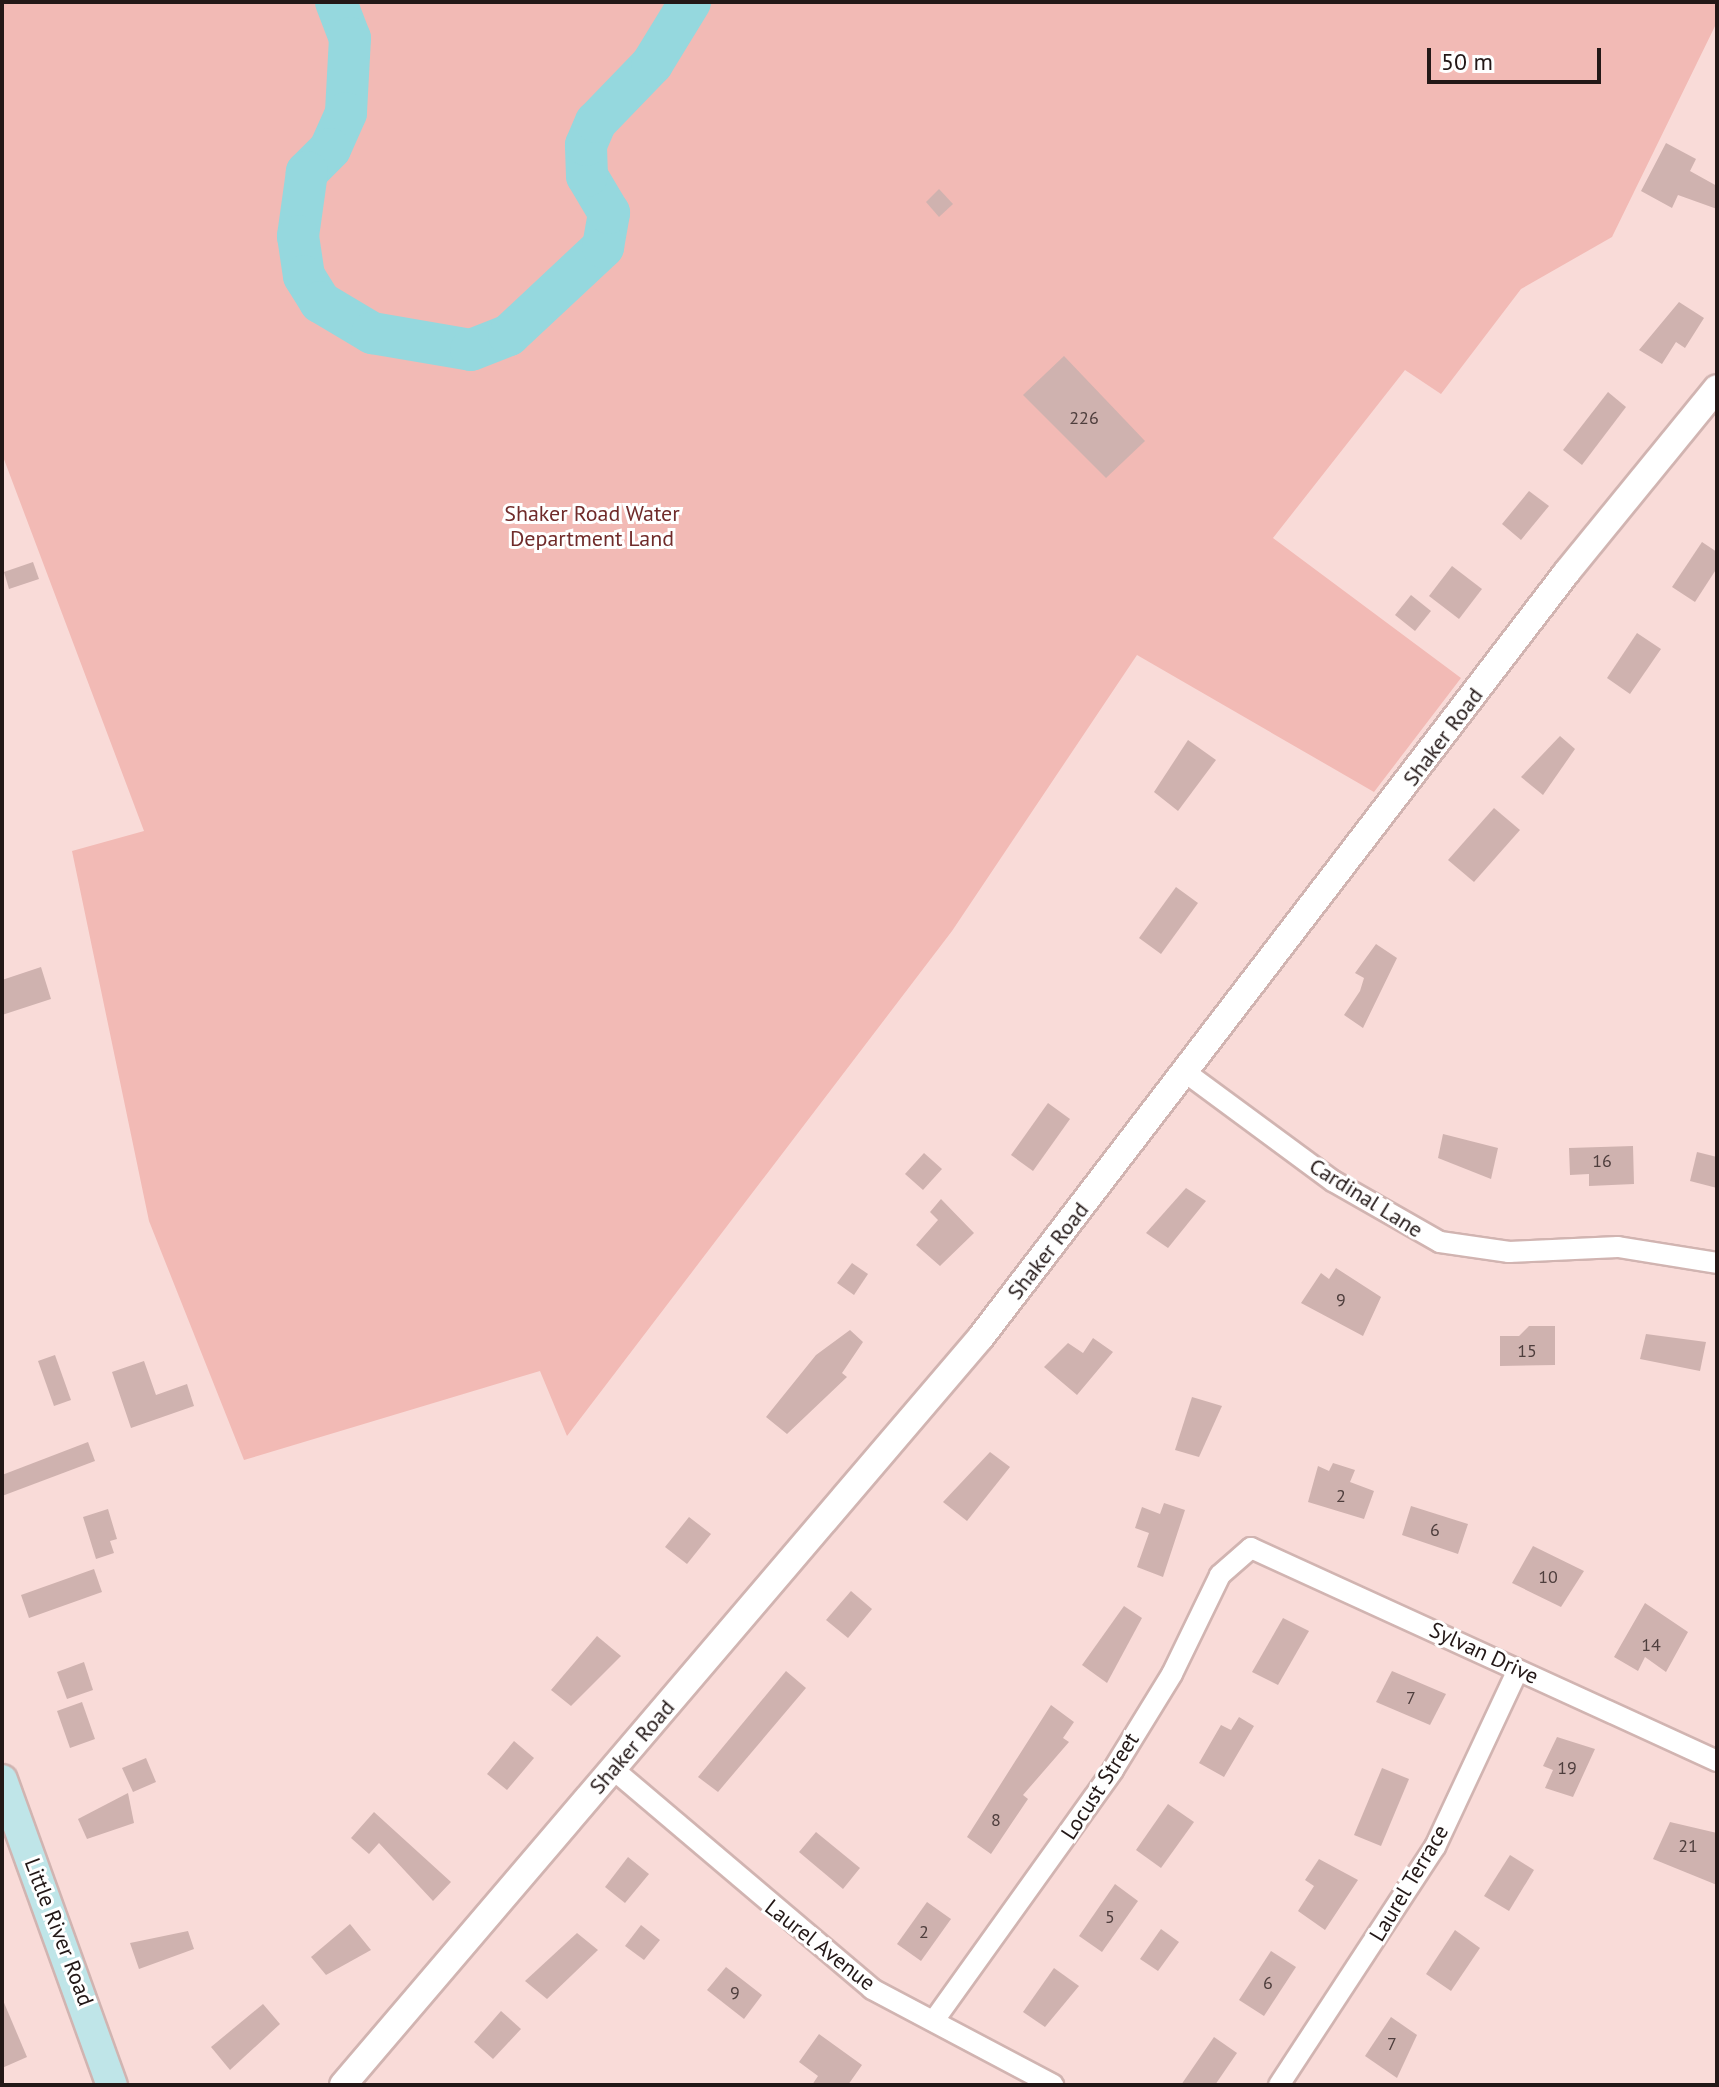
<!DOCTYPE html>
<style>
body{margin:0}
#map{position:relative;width:1719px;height:2087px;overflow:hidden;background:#f9dbd8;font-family:"PT Sans",sans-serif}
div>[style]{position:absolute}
.green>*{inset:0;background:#f2bab5}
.river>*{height:42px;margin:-21px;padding:0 21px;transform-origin:21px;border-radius:21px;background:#95d8de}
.building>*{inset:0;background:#cfb2af}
.roads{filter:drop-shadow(2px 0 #d1b4b1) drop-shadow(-2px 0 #d1b4b1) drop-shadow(0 2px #d1b4b1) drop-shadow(0 -2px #d1b4b1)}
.minor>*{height:20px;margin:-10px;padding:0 10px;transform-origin:10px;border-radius:10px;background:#fff}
.tertiary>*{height:26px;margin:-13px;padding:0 13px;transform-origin:13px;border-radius:13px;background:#fff}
.secondary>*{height:30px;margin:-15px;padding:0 15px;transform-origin:15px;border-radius:15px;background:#bfe5e8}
span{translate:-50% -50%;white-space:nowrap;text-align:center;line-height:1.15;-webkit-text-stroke:6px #fff;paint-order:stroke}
.number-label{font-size:18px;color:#4e3e3d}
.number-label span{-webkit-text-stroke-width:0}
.park-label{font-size:22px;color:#702b2a}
.street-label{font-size:22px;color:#231817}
.frame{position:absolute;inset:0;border:4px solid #231817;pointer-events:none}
.scale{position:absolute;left:1427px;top:48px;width:174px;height:36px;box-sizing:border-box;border:4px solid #231817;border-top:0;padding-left:10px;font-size:24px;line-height:28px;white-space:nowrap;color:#231817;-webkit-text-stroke:6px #fff;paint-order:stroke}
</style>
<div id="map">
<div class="green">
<i style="clip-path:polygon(2px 2px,1717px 2px,1717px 22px,1612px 237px,1521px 289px,1441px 394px,1405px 370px,1273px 538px,1461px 678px,1374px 792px,1137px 655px,952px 931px,567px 1436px,540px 1371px,244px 1460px,149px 1221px,72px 851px,144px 831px,2px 454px)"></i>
</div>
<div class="river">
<i style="left:336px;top:2px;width:39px;rotate:69deg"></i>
<i style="left:350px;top:38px;width:75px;rotate:93.1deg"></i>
<i style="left:346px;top:113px;width:39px;rotate:114deg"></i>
<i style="left:330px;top:149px;width:33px;rotate:135deg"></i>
<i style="left:307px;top:172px;width:65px;rotate:98deg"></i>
<i style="left:298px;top:236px;width:40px;rotate:81.5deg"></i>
<i style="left:304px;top:276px;width:31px;rotate:58deg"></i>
<i style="left:320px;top:302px;width:61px;rotate:30.8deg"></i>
<i style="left:372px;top:333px;width:100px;rotate:9.7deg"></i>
<i style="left:471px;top:350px;width:41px;rotate:-21.5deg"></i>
<i style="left:509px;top:335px;width:129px;rotate:-43.1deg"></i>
<i style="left:603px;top:247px;width:35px;rotate:-80deg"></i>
<i style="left:609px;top:213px;width:43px;rotate:-120.7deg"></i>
<i style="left:587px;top:176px;width:31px;rotate:-92deg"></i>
<i style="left:586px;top:145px;width:25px;rotate:-67deg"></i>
<i style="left:596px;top:122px;width:81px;rotate:-46deg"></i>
<i style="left:652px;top:64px;width:73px;rotate:-58.5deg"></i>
</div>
<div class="building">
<i style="clip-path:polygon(1666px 143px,1696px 159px,1690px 171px,1717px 186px,1717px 209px,1678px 195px,1672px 208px,1641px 191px)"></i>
<i style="clip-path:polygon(939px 189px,953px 204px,939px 217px,926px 202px)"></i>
<i style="clip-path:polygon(1679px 302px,1704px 318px,1685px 348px,1676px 342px,1662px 364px,1639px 350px)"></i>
<i style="clip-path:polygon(1064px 356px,1145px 441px,1106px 478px,1023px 395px)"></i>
<i style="clip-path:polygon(1608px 392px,1626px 407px,1582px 465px,1563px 450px)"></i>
<i style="clip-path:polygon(1529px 491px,1549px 506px,1521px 540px,1502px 524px)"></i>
<i style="clip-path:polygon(1702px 542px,1717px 552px,1717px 568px,1695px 602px,1672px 587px)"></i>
<i style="clip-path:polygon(33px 562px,39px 579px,9px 589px,4px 572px)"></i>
<i style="clip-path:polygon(1452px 566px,1482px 589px,1459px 619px,1429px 596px)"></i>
<i style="clip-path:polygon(1411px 595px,1431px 611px,1415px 631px,1395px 615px)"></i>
<i style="clip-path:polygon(1637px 633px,1661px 649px,1630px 694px,1607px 678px)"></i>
<i style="clip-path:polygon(1560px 736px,1575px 749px,1543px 795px,1521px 777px)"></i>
<i style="clip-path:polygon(1188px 740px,1216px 760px,1178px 811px,1154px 792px)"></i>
<i style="clip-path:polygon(1494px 808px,1520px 830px,1474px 882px,1448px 860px)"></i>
<i style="clip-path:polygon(1176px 887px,1198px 903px,1161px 954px,1139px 938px)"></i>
<i style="clip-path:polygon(1376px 944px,1397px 958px,1363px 1028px,1344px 1015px,1360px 991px,1364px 978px,1355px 973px)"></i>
<i style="clip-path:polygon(41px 967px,51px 999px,2px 1015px,2px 980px)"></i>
<i style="clip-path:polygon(1048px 1103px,1070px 1119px,1033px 1171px,1011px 1155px)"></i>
<i style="clip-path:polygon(1443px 1134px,1498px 1148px,1491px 1179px,1438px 1158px)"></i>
<i style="clip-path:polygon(1633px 1146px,1634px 1184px,1589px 1186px,1589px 1174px,1570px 1175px,1569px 1148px)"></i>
<i style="clip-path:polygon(1697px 1152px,1717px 1157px,1717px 1188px,1690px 1181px)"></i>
<i style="clip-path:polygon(924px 1153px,942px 1169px,923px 1190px,905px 1174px)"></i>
<i style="clip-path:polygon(1186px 1188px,1206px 1201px,1168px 1248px,1146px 1233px)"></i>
<i style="clip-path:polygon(941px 1199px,974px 1233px,940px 1266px,916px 1245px,938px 1220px,930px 1212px)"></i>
<i style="clip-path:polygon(852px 1263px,868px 1274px,854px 1295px,837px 1283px)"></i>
<i style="clip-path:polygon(1336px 1268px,1381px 1297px,1363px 1336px,1301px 1303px,1321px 1273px,1329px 1279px)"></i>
<i style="clip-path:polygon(1529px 1326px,1555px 1326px,1555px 1365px,1500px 1366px,1500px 1336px,1519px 1336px)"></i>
<i style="clip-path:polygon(850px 1330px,863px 1342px,842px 1373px,847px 1377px,787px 1434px,766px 1417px,816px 1355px)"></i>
<i style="clip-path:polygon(1646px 1334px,1706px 1342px,1700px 1371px,1640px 1359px)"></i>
<i style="clip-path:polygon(1093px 1338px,1113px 1352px,1077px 1395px,1044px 1367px,1068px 1343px,1083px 1353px)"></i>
<i style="clip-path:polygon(55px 1355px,71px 1400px,54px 1406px,38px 1361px)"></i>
<i style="clip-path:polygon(144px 1361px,156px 1395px,187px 1384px,194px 1406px,131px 1428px,112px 1372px)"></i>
<i style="clip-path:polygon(1192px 1397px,1222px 1406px,1199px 1457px,1175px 1450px)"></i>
<i style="clip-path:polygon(88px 1442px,95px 1461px,2px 1496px,2px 1475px)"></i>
<i style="clip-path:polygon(990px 1452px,1010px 1467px,967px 1521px,943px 1502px)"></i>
<i style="clip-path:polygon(1333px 1463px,1355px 1470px,1350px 1482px,1374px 1491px,1364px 1519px,1308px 1502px,1318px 1466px,1329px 1471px)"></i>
<i style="clip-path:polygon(1164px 1503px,1185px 1510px,1163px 1577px,1137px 1567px,1149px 1533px,1135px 1528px,1142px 1507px,1160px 1514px)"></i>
<i style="clip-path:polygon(1411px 1506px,1468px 1524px,1458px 1554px,1402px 1535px)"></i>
<i style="clip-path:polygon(108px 1509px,117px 1539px,110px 1541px,114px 1553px,96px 1559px,83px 1517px)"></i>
<i style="clip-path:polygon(689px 1517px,711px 1534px,687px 1564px,665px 1547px)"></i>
<i style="clip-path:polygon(1533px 1546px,1584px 1571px,1561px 1607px,1512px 1583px)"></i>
<i style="clip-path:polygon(94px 1569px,102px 1592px,29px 1618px,21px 1595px)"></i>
<i style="clip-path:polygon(851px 1591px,872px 1609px,848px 1638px,826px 1620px)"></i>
<i style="clip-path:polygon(1645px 1603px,1688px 1632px,1666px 1672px,1645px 1657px,1638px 1671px,1614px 1657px)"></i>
<i style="clip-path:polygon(1124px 1606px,1142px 1618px,1107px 1683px,1082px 1665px)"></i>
<i style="clip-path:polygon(1283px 1618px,1309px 1631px,1278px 1685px,1252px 1672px)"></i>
<i style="clip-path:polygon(597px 1636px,621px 1656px,571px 1706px,551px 1690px)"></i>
<i style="clip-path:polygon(84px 1662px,93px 1690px,67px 1699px,57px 1672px)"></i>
<i style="clip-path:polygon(786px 1671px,806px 1688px,718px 1792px,698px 1777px)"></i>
<i style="clip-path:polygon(1392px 1671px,1446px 1694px,1430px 1725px,1376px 1702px)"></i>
<i style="clip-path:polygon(82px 1702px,95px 1739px,70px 1748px,57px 1711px)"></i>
<i style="clip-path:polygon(1051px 1705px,1074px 1722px,1063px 1738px,1069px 1742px,1023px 1795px,1028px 1799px,991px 1854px,967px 1837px)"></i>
<i style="clip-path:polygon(1239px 1717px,1254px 1726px,1224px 1777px,1199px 1763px,1221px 1725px,1231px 1730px)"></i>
<i style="clip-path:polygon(1557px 1737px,1595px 1749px,1573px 1797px,1545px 1788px,1553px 1770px,1543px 1766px)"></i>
<i style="clip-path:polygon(514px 1741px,534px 1758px,507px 1790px,487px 1774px)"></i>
<i style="clip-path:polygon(146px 1758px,156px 1782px,133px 1792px,122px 1768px)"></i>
<i style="clip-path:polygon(1382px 1768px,1409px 1779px,1381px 1846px,1354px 1835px)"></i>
<i style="clip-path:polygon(128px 1793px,134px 1823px,87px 1839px,78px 1819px)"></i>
<i style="clip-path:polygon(1168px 1804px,1194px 1822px,1161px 1868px,1136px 1850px)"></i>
<i style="clip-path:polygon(374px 1812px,451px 1882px,433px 1901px,379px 1843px,369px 1854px,351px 1838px)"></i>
<i style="clip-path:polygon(1670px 1822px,1717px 1833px,1717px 1885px,1653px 1859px)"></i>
<i style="clip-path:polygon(816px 1832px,860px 1868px,843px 1889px,799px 1852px)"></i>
<i style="clip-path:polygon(1510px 1855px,1534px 1870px,1509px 1911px,1484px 1896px)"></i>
<i style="clip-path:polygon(628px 1857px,649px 1874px,625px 1903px,605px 1887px)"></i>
<i style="clip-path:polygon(1319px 1859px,1358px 1880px,1325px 1930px,1298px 1911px,1314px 1886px,1305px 1880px)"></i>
<i style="clip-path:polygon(1115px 1884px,1138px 1901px,1102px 1952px,1079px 1936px)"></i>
<i style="clip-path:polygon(927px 1902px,951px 1919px,921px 1961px,897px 1944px)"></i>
<i style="clip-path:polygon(350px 1924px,371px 1950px,326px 1975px,311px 1957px)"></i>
<i style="clip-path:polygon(641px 1925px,660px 1940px,644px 1960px,625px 1946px)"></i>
<i style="clip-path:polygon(1161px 1929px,1179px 1942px,1158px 1971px,1140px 1959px)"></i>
<i style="clip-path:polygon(1455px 1930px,1480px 1948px,1451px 1991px,1426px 1974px)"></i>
<i style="clip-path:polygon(188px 1931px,194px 1949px,139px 1969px,130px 1943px)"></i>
<i style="clip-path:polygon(577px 1933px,598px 1950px,547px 1999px,525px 1981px)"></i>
<i style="clip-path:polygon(1271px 1951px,1296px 1967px,1264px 2016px,1239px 2000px)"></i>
<i style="clip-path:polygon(726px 1967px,762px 1995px,744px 2019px,707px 1990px)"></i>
<i style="clip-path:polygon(1054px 1968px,1079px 1986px,1045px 2027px,1023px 2012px)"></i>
<i style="clip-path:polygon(2px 1998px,27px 2057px,2px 2068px)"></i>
<i style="clip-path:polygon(263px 2004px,280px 2024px,230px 2070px,211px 2047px)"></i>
<i style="clip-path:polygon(501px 2011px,521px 2029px,493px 2059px,474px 2042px)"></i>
<i style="clip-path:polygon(1391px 2017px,1417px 2035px,1397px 2078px,1365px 2056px)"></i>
<i style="clip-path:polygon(819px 2034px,862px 2065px,848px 2085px,812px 2085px,818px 2076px,799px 2062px)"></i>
<i style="clip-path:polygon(1214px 2037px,1237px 2053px,1215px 2085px,1181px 2085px)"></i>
</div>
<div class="roads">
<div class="minor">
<i style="left:1185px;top:1072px;width:184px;rotate:36.4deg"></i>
<i style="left:1333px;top:1181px;width:123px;rotate:29.7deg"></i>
<i style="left:1440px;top:1242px;width:70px;rotate:8.2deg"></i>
<i style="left:1509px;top:1252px;width:109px;rotate:-2.6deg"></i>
<i style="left:1618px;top:1247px;width:100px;rotate:9.2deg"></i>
<i style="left:613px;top:1769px;width:340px;rotate:40.3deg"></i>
<i style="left:872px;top:1989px;width:205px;rotate:27.9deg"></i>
<i style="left:935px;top:2019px;width:306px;rotate:-54.4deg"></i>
<i style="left:1113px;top:1770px;width:113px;rotate:-58.4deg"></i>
<i style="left:1172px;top:1674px;width:110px;rotate:-64.1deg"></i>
<i style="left:1220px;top:1575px;width:41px;rotate:-41.1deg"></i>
<i style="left:1251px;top:1548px;width:512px;rotate:24.56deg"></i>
<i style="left:1279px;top:2085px;width:285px;rotate:-56.8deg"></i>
<i style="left:1435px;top:1847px;width:195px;rotate:-64.9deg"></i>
</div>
<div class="tertiary">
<i style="left:343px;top:2085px;width:983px;rotate:-49.54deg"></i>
<i style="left:981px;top:1337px;width:964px;rotate:-52.55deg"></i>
<i style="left:1567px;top:572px;width:237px;rotate:-50.8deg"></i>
</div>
<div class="secondary">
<i style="left:2px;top:1780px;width:324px;rotate:70.2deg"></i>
</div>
</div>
<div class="number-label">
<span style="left:1084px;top:418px">226</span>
<span style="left:1602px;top:1161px">16</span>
<span style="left:1341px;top:1300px">9</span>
<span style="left:1527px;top:1351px">15</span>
<span style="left:1341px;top:1496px">2</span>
<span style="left:1435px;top:1530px">6</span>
<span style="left:1548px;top:1577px">10</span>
<span style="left:1651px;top:1645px">14</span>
<span style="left:1411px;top:1698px">7</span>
<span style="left:1567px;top:1768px">19</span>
<span style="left:996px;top:1820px">8</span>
<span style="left:1688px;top:1846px">21</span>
<span style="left:1110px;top:1917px">5</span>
<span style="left:924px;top:1932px">2</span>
<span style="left:1268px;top:1983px">6</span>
<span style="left:735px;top:1993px">9</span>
<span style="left:1392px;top:2044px">7</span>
</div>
<div class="park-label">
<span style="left:592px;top:526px">Shaker Road Water<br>Department Land</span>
</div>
<div class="street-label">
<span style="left:1443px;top:737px;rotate:-53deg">Shaker Road</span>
<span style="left:1366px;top:1198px;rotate:32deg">Cardinal Lane</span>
<span style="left:1048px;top:1251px;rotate:-52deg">Shaker Road</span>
<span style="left:1484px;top:1653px;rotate:25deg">Sylvan Drive</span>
<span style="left:632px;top:1747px;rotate:-49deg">Shaker Road</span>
<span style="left:1100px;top:1786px;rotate:-57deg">Locust Street</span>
<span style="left:1409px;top:1883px;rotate:-59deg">Laurel Terrace</span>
<span style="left:59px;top:1932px;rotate:69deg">Little River Road</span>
<span style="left:820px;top:1945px;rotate:38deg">Laurel Avenue</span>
</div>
<div class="frame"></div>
<div class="scale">50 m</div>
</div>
